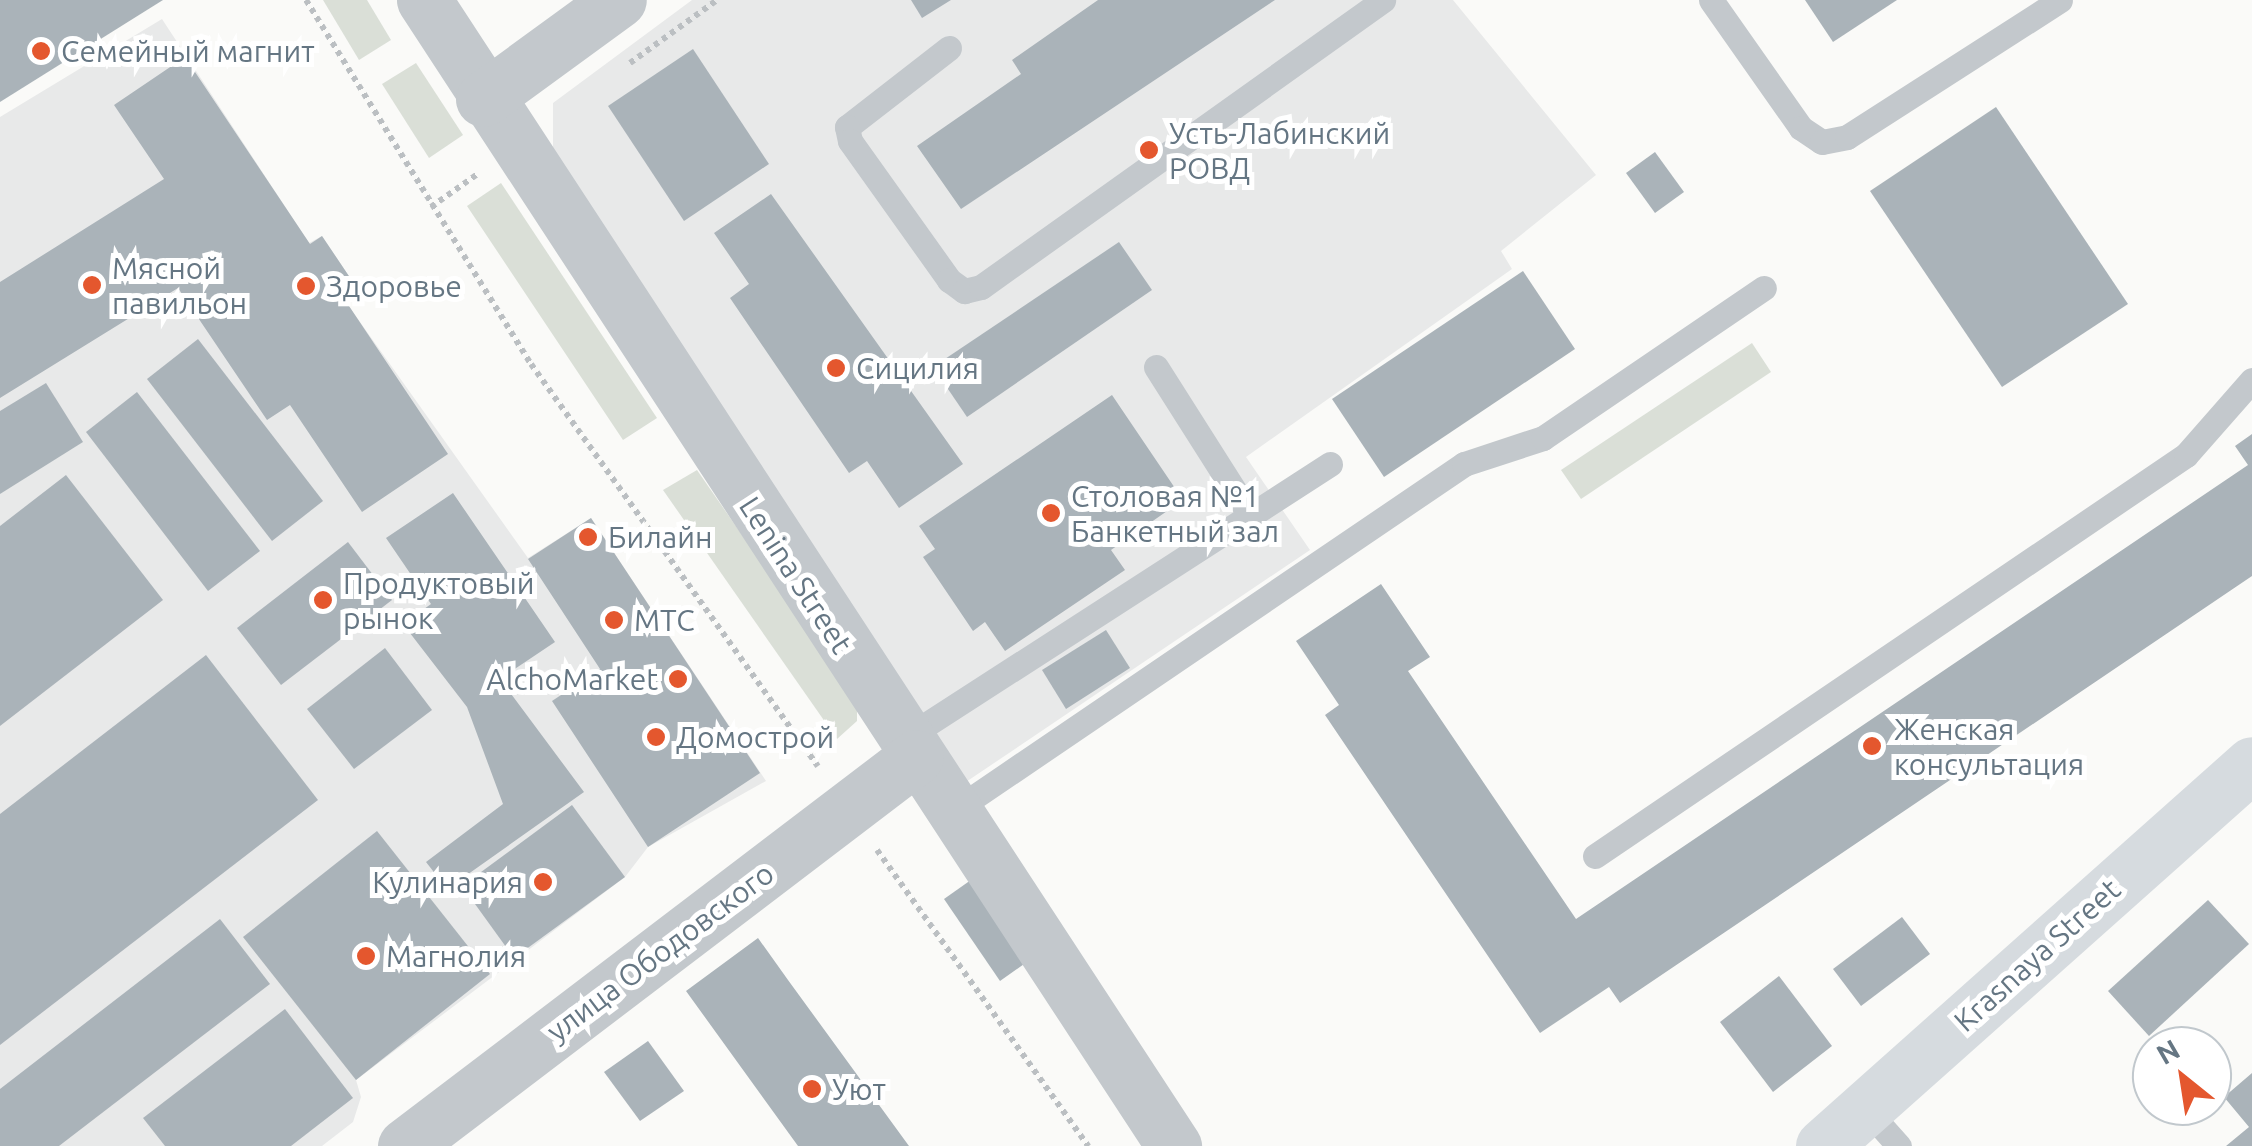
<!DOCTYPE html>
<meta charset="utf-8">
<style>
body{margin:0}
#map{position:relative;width:2252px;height:1146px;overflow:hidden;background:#fafaf8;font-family:Ubuntu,sans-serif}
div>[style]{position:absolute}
.built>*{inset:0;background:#e8e9e9}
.green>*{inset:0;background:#dadfd7}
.building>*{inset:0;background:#aab3b9}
.path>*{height:6px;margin-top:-3px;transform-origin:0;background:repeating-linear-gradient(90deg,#bbbfc2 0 5px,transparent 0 10px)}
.service>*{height:25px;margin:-12.5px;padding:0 12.5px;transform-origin:12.5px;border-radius:12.5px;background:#c3c8cc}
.tertiary>*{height:55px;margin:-27.5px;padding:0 27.5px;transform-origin:27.5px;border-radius:27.5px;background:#c3c8cc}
.secondary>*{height:55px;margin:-27.5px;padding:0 27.5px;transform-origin:27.5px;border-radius:27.5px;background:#d6dbdf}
.dots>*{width:28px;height:28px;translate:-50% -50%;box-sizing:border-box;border:5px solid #fff;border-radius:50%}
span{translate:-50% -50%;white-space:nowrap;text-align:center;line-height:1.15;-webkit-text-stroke:10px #fff;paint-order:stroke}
.poi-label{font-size:30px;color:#657683}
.left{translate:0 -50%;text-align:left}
.right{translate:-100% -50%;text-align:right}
.street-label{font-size:30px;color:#657683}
.north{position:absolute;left:2132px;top:1026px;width:100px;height:100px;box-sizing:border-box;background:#fff;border:2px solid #c1c8cd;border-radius:50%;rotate:330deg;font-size:28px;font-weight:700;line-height:40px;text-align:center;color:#657683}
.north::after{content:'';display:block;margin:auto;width:35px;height:45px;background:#e4572e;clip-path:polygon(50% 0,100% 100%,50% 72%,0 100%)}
</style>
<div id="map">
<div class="built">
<i style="clip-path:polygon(692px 0,1453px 0,1596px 175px,1501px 251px,1512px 269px,1246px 457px,1310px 550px,960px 786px,553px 179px,553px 103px)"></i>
<i style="clip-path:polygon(162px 19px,309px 243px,322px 236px,359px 291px,345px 301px,528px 558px,591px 518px,766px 781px,648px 847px,625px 877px,356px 1080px,361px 1097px,353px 1122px,322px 1146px,0 1146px,0 117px)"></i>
</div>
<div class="green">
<i style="clip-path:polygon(323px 0,367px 0,391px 40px,359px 60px)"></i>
<i style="clip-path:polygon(416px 63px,463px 135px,429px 158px,382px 84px)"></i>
<i style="clip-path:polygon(501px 183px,657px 418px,623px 440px,467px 206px)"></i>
<i style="clip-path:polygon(1752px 343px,1771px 372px,1581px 499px,1561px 470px)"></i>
<i style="clip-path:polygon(697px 470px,857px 701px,857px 721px,837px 739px,663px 490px)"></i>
</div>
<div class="building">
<i style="clip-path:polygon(0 0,163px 0,0 102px)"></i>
<i style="clip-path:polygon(911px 0,951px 0,922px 18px)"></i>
<i style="clip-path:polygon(1098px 0,1275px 0,961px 209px,917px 146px,1021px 74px,1012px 60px)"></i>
<i style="clip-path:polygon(1805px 0,1897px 0,1833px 42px)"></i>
<i style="clip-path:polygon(693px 49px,769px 164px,684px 221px,608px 106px)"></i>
<i style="clip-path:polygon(185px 57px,310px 244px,322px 236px,359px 291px,345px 300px,448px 454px,362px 512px,290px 405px,267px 420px,178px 288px,0 398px,0 282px,164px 179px,114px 105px)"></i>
<i style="clip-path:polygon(1996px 107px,2128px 304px,2002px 387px,1870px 191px)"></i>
<i style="clip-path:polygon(1655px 152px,1684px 192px,1655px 213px,1626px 173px)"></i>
<i style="clip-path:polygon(771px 194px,963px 464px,899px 508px,867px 461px,849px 473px,730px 298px,749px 284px,714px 233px)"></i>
<i style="clip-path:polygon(1119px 242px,1152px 290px,967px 417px,933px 367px)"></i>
<i style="clip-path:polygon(1523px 271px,1575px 349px,1384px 477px,1332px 399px)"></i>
<i style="clip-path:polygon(198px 339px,323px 501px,272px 541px,147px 379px)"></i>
<i style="clip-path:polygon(46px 383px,83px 442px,0 494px,0 411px)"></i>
<i style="clip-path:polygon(137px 392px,260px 551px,208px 591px,86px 432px)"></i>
<i style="clip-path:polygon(1112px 395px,1183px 500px,1111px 550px,1125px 570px,1005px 651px,985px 622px,973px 631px,923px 557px,935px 549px,919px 526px)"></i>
<i style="clip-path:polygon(2252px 434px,2252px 576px,1620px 1003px,1609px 987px,1540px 1033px,1325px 715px,1339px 705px,1296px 641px,1381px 584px,1430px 657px,1408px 671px,1576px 919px,2248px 465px,2235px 446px)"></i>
<i style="clip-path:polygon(66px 475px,163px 600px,0 726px,0 526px)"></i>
<i style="clip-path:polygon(453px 493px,555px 642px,500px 679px,584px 792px,447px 889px,426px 862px,503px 804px,467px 707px,403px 624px,431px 604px,386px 538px)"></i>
<i style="clip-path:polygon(591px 518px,760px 773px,648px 847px,552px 701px,600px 669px,528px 559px)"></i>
<i style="clip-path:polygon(348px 542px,392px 600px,281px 685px,237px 628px)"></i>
<i style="clip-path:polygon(1106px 630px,1130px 668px,1066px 709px,1042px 670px)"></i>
<i style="clip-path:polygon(385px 648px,432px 710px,354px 769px,307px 709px)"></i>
<i style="clip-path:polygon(206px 655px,318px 800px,0 1045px,0 814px)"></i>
<i style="clip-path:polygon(572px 805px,625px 877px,514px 958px,462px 886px)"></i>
<i style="clip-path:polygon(377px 831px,490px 974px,356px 1080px,243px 937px)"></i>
<i style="clip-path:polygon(978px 875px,1034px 957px,1000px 981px,944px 899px)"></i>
<i style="clip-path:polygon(2208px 900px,2249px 944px,2149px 1036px,2108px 991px)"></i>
<i style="clip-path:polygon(1902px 917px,1930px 954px,1861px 1006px,1833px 969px)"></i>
<i style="clip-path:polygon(220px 919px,270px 984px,59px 1146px,0 1146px,0 1089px)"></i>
<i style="clip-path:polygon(758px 938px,788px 980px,909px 1146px,798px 1146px,686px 991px)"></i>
<i style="clip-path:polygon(1779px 976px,1832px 1046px,1773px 1092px,1720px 1022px)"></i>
<i style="clip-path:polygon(285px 1009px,353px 1098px,291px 1146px,165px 1146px,143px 1118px)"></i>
<i style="clip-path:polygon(648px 1041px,684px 1091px,640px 1121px,604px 1072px)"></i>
<i style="clip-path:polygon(2252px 1073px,2252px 1146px,2226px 1146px,2249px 1127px,2224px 1097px)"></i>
</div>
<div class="path">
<i style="left:306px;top:0;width:428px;rotate:58.3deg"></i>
<i style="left:531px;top:364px;width:494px;rotate:54.5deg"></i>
<i style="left:630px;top:63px;width:107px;rotate:-35.9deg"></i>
<i style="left:431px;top:207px;width:59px;rotate:-35.3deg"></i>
<i style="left:877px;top:850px;width:364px;rotate:54.5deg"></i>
</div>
<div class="service">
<i style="left:1711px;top:0;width:156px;rotate:54.9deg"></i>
<i style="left:1801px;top:128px;width:25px;rotate:34deg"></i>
<i style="left:1822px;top:142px;width:25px;rotate:-11deg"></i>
<i style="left:1847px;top:137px;width:253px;rotate:-32.7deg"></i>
<i style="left:949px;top:48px;width:129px;rotate:142.2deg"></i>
<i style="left:847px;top:127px;width:14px;rotate:78deg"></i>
<i style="left:850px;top:141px;width:171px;rotate:54.5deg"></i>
<i style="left:949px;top:280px;width:19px;rotate:36deg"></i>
<i style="left:964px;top:291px;width:17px;rotate:-13deg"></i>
<i style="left:981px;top:287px;width:494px;rotate:-35.5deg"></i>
<i style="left:1156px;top:367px;width:175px;rotate:57.6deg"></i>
<i style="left:904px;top:739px;width:507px;rotate:-32.84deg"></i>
<i style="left:952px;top:812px;width:619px;rotate:-34.2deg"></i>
<i style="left:1464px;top:464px;width:83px;rotate:-18.2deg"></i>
<i style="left:1543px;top:438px;width:267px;rotate:-34.2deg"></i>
<i style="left:1595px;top:856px;width:714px;rotate:-34.16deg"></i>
<i style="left:2186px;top:455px;width:100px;rotate:-48.7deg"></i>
<i style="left:1865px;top:1108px;width:51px;rotate:48.2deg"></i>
</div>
<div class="tertiary">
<i style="left:424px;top:0;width:1370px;rotate:56.8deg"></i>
<i style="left:483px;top:99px;width:168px;rotate:-36.1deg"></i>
<i style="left:405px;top:1146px;width:642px;rotate:-37.28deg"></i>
</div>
<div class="secondary">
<i style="left:1823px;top:1146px;width:574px;rotate:-41.68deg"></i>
</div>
<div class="dots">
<i style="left:41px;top:51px;background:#e4572e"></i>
<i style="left:1149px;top:150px;background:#e4572e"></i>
<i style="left:92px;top:285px;background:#e4572e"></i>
<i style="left:306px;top:286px;background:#e4572e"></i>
<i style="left:836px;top:368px;background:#e4572e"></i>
<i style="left:1051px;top:513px;background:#e4572e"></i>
<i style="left:588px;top:537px;background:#e4572e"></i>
<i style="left:323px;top:600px;background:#e4572e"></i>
<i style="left:614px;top:620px;background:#e4572e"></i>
<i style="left:678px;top:679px;background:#e4572e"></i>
<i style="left:656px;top:737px;background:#e4572e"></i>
<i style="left:1872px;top:746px;background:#e4572e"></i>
<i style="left:543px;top:882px;background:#e4572e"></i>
<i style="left:366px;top:956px;background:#e4572e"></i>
<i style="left:812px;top:1089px;background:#e4572e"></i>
</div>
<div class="poi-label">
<span class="left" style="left:61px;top:51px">Семейный магнит</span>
<span class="left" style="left:1169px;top:150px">Усть-Лабинский<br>РОВД</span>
<span class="left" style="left:112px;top:285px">Мясной<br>павильон</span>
<span class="left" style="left:326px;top:286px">Здоровье</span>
<span class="left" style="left:856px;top:368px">Сицилия</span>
<span class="left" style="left:1071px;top:513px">Столовая №1<br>Банкетный зал</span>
<span class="left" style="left:608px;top:537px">Билайн</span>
<span class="left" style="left:343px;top:600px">Продуктовый<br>рынок</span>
<span class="left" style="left:634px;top:620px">МТС</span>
<span class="right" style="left:658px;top:679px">AlchoMarket</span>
<span class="left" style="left:1894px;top:746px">Женская<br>консультация</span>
<span class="left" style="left:676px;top:737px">Домострой</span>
<span class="right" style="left:523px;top:882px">Кулинария</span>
<span class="left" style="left:386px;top:956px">Магнолия</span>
<span class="left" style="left:832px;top:1089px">Уют</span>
</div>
<div class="street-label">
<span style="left:796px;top:575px;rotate:57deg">Lenina Street</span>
<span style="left:660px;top:952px;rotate:-37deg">улица Ободовского</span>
<span style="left:2037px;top:955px;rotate:-42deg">Krasnaya Street</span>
</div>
<div class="north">N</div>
</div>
